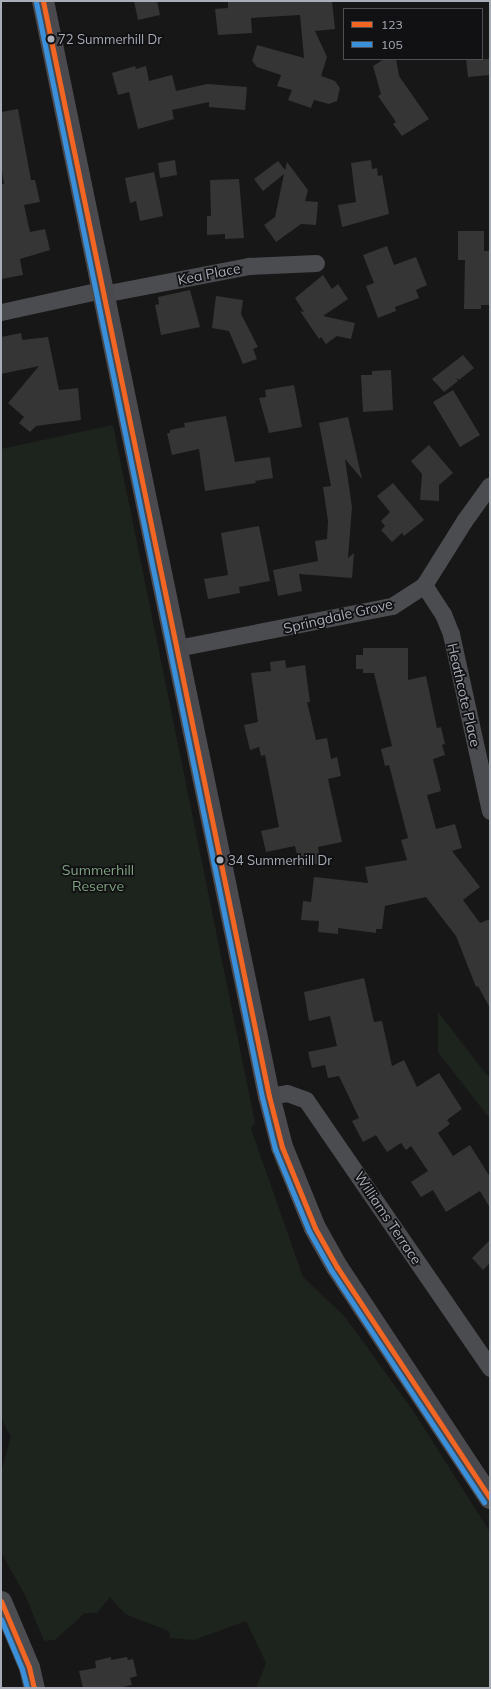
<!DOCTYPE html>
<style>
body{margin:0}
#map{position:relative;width:491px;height:1689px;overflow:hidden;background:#171717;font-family:Mulish,sans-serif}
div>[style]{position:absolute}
.green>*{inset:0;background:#1d241e}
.building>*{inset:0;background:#353536}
.minor>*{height:17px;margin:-8.5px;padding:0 8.5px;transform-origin:8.5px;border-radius:8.5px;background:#4b4c50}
.tertiary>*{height:21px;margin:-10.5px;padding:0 10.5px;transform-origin:10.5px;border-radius:10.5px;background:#4b4c50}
.secondary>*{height:22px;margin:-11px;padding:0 11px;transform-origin:11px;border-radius:11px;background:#4a4a4e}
.bus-1>*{height:5px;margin:-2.5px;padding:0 2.5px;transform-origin:2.5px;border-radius:2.5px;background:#f26522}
.bus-2>*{height:5px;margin:-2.5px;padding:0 2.5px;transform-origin:2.5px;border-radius:2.5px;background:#3a90db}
.dots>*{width:11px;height:11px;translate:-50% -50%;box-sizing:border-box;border:2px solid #111113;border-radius:50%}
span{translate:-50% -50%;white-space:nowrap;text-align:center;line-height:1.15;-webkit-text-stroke:3.5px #111113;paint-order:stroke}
.bus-label{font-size:13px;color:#a8adb8}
.left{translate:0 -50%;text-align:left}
.street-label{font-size:14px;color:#a8adb8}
.park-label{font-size:14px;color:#7fa381}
.frame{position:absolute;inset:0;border:2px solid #a8adb8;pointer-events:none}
.legend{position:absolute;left:343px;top:8px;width:140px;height:52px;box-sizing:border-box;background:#111113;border:1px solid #4d4f55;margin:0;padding:5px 7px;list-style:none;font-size:12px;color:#a8adb8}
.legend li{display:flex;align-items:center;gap:8px;height:20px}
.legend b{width:20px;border:1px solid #4d4f55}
</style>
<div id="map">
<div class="green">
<i style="clip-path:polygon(113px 425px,255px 1123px,251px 1129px,303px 1277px,345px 1317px,414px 1412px,490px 1532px,490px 1688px,256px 1688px,266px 1663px,246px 1621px,194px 1640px,170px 1638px,169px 1631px,125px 1614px,110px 1597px,97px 1613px,85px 1613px,55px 1640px,44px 1641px,25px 1595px,1px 1552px,1px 1472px,11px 1437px,1px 1418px,1px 449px)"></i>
<i style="clip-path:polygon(438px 1012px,490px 1079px,490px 1119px,438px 1052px)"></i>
</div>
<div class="building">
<i style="clip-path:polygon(134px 1px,157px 1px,160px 15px,138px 20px)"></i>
<i style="clip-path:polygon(228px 1px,332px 1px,335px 29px,315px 31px,327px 57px,321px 76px,335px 81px,340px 88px,337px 101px,329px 104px,314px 100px,311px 108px,288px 100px,292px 90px,277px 86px,281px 75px,257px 67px,252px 61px,257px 45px,304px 58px,300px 15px,251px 18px,252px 33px,218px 35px,215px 9px,228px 8px)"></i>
<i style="clip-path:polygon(384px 59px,396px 59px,399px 76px,429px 119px,402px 136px,393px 124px,396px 122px,378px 96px,381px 94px,373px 66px)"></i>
<i style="clip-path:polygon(466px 59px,490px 59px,490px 75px,468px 77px)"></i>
<i style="clip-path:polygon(135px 66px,136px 69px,146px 66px,149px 81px,172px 75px,176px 91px,207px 84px,247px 87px,245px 110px,209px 107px,209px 102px,172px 110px,174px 119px,138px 129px,129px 92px,118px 95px,112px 73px)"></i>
<i style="clip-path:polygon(18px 109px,31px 180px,35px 180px,40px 202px,24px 205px,30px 232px,45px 229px,50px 250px,20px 259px,23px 275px,1px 279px,1px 184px,4px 184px,1px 165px,1px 112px)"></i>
<i style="clip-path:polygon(175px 160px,177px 175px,160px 178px,158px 163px)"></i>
<i style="clip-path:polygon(371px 160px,372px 169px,377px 168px,378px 176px,382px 175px,389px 214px,342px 227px,338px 205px,356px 202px,351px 163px)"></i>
<i style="clip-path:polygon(278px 161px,285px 170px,287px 162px,308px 190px,305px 201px,318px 202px,316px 225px,301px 224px,276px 242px,264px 225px,275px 217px,284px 174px,263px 191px,254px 179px)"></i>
<i style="clip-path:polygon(154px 172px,163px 216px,140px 221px,136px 201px,130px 203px,125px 178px)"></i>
<i style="clip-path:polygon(239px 179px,244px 238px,225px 239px,225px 234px,207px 235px,207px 216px,211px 216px,210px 180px)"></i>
<i style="clip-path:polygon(458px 231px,484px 231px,484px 251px,490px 251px,490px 305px,481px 305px,481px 309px,464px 309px,465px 260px,458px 260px)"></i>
<i style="clip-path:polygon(387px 246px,394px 265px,416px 257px,427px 285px,416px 290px,419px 298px,395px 307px,396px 311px,378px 318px,366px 286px,374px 283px,363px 255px)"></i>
<i style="clip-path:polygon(323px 275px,332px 289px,338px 284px,348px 299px,323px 316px,355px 323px,351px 339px,337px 336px,326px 344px,321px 337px,319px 339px,300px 311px,304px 312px,295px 298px)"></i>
<i style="clip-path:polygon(190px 290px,200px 327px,161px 335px,155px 305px,159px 304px,158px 297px)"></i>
<i style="clip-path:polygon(216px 296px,243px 300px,241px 314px,258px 347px,253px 349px,257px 359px,243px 364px,229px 331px,212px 328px)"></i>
<i style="clip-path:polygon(21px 333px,22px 340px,48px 337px,59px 390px,78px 388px,81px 420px,36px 426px,30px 432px,19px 423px,24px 417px,8px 403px,39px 366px,1px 374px,1px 337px)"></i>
<i style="clip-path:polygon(463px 355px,474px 368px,459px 380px,456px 378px,458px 381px,444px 392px,432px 379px)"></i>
<i style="clip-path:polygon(391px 370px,393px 410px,363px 412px,361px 375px,372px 375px,372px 371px)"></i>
<i style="clip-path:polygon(294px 385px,302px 427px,269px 433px,259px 398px,266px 397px,265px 390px)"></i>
<i style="clip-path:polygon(453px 390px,480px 435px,460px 447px,433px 402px)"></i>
<i style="clip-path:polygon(226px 416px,235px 462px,270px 457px,273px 478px,255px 481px,256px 483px,205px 491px,199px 449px,172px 455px,167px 433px,170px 433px,170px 430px,185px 427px,184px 423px)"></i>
<i style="clip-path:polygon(348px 417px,362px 479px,345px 459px,352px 507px,348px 558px,354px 553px,352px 578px,299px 574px,302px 591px,278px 596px,273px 570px,318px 561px,315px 541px,327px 539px,328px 521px,323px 487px,331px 486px,319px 423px)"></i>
<i style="clip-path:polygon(429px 445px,453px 473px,439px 485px,439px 501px,420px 500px,422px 474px,411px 461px)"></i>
<i style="clip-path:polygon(393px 483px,424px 520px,404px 536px,402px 533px,392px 542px,381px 530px,385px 526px,381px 521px,390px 512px,377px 496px)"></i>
<i style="clip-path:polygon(259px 526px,270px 581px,239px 587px,240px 593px,208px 599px,204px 579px,228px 575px,221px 533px)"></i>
<i style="clip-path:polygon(363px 648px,408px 648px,408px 680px,426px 676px,437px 728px,441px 727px,445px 744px,442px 745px,445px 755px,433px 759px,441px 791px,427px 795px,436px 829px,455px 824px,462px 848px,452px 851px,480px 887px,463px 900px,480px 923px,490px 919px,490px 1008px,478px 986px,476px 987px,456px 936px,426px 897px,385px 906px,382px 929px,376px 929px,376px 933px,338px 928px,338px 934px,318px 932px,319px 921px,301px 920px,303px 901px,311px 902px,314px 877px,368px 883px,365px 867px,407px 860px,401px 840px,408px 838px,389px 765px,385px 766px,381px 749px,392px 746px,374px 673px,363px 673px,363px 669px,356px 669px,356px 655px,363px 655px)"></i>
<i style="clip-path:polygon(285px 660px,286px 668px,305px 665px,310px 702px,307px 702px,316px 740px,327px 738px,331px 759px,337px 757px,341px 776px,328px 779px,342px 842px,318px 847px,321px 863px,300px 868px,295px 846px,266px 852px,261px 831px,279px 827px,265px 755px,261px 756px,259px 747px,250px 750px,244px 725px,258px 722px,251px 673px,271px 671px,270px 662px)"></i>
<i style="clip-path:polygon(364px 978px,374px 1022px,382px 1021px,392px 1066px,404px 1060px,417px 1087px,439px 1073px,462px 1109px,447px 1120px,450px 1124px,438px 1133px,453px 1156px,470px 1145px,490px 1177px,490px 1208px,480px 1191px,446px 1212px,433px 1190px,421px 1197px,411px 1182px,428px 1171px,411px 1146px,406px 1150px,401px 1143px,387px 1152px,376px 1135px,363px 1142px,352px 1121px,359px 1118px,339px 1076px,328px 1078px,325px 1065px,312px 1068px,308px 1052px,337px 1046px,330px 1016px,309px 1021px,304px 992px)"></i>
<i style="clip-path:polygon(490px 1240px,490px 1263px,483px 1270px,472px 1258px)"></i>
<i style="clip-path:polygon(111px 1657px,111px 1660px,127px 1657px,128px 1660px,133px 1659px,137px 1676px,130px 1678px,132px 1685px,118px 1688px,83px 1688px,79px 1671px,96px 1668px,95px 1661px)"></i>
</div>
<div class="minor">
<i style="left:103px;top:294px;width:149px;rotate:-10.9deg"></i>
<i style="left:249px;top:266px;width:67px;rotate:-2.6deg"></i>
<i style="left:1px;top:312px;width:102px;rotate:-12.4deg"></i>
<i style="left:424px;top:585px;width:35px;rotate:57deg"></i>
<i style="left:443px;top:614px;width:22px;rotate:68deg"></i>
<i style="left:451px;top:634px;width:181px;rotate:77.6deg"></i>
<i style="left:177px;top:648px;width:219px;rotate:-11.1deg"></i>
<i style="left:392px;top:606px;width:38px;rotate:-33deg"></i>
<i style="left:424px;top:585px;width:75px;rotate:-58deg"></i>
<i style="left:464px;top:521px;width:44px;rotate:-54.2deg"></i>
<i style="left:269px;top:1096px;width:18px;rotate:-9deg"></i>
<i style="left:287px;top:1093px;width:20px;rotate:20deg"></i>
<i style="left:306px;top:1100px;width:325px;rotate:55.5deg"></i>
</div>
<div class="tertiary">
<i style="left:1px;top:1601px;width:72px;rotate:67deg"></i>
<i style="left:29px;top:1667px;width:22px;rotate:77deg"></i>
</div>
<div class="secondary">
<i style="left:43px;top:1px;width:1118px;rotate:78.34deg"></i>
<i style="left:269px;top:1096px;width:53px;rotate:75.7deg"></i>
<i style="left:282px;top:1147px;width:87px;rotate:67.8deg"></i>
<i style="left:315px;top:1228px;width:45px;rotate:60.6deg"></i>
<i style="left:337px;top:1267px;width:277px;rotate:56.5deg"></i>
</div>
<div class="bus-1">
<i style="left:43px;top:1px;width:1118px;rotate:78.34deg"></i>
<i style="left:269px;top:1096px;width:53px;rotate:75.7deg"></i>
<i style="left:282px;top:1147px;width:87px;rotate:67.8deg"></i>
<i style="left:315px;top:1228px;width:45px;rotate:60.6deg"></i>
<i style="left:337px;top:1267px;width:277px;rotate:56.5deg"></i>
<i style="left:1px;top:1601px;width:72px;rotate:67deg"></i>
<i style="left:29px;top:1667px;width:22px;rotate:77deg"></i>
</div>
<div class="bus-2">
<i style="left:36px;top:2px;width:1118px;rotate:78.34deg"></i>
<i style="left:262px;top:1097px;width:54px;rotate:76deg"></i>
<i style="left:275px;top:1149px;width:89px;rotate:67.5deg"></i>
<i style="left:309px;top:1231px;width:45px;rotate:60.6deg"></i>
<i style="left:331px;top:1270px;width:278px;rotate:56.6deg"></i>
<i style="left:1px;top:1619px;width:54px;rotate:67.2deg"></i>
<i style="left:22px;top:1669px;width:20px;rotate:75deg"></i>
</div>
<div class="dots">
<i style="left:51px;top:39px;background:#a8adb8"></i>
<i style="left:220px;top:860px;background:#a8adb8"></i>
</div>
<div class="bus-label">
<span class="left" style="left:58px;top:39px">72 Summerhill Dr</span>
<span class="left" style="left:228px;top:860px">34 Summerhill Dr</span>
</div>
<div class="street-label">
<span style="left:209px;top:274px;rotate:-11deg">Kea Place</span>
<span style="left:338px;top:616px;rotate:-13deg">Springdale Grove</span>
<span style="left:464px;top:695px;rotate:77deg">Heathcote Place</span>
<span style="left:388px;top:1218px;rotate:56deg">Williams Terrace</span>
</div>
<div class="park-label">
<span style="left:98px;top:878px">Summerhill<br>Reserve</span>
</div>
<div class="frame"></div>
<ul class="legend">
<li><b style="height:5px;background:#f26522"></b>123</li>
<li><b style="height:5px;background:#3a90db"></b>105</li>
</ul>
</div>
